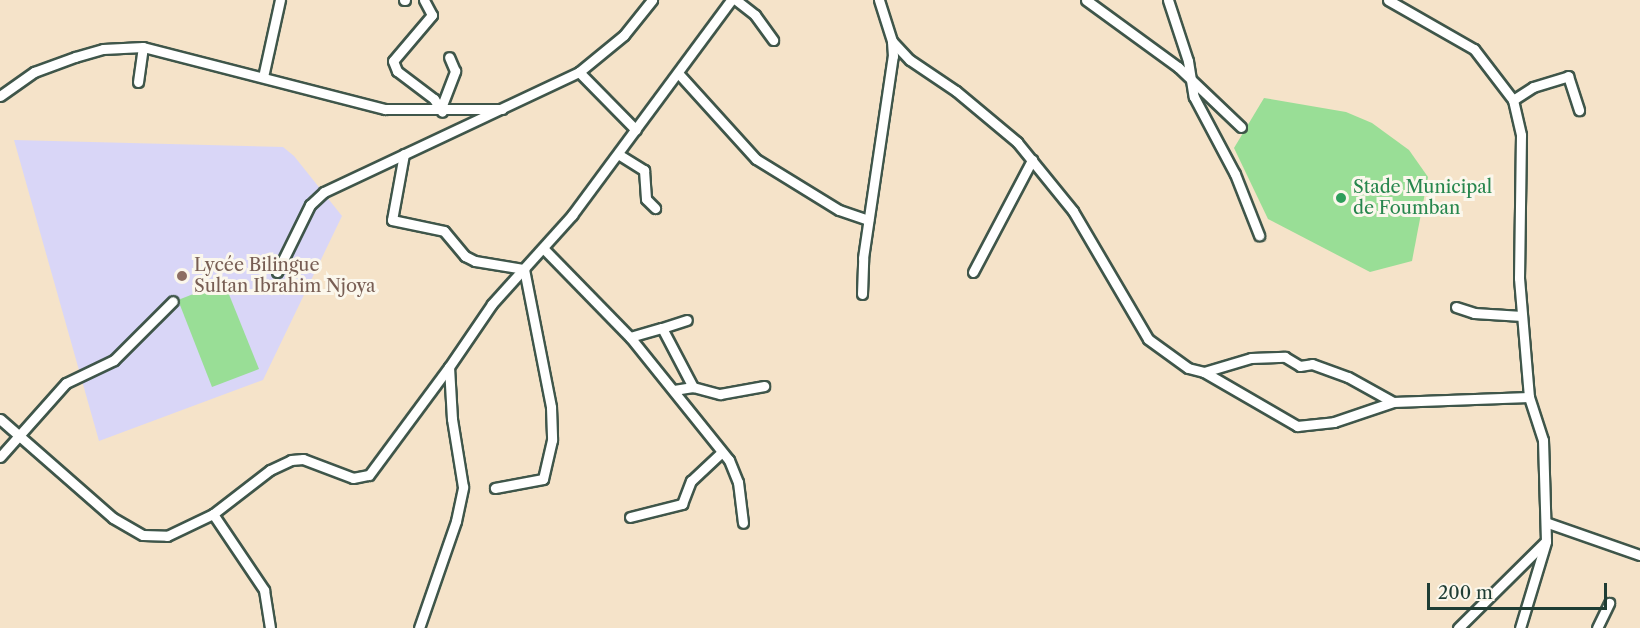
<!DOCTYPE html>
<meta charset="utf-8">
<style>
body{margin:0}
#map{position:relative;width:1640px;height:628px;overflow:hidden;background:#f5e3c9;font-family:"Libre Caslon Text",serif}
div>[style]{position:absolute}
.built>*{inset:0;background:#d9d6f7}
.green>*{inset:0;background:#99de96}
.roads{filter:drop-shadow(2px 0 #3f564a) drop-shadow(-2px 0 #3f564a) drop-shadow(0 2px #3f564a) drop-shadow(0 -2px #3f564a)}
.minor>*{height:9px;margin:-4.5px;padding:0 4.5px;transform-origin:4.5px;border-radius:4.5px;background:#fff}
.dots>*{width:16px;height:16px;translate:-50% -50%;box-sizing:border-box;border:3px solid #fbf7ec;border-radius:50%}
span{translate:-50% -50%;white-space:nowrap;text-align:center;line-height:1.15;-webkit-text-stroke:6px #fbf7ec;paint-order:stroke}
.leisure-label{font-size:18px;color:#27864d}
.left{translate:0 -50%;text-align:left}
.education-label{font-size:18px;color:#785e54}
.scale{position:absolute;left:1427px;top:583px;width:180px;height:27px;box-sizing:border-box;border:3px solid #1f3d34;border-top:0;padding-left:8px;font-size:18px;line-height:21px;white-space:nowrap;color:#1f3d34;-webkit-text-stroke:4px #fbf7ec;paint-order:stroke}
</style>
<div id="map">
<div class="built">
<i style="clip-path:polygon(14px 140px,283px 147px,294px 156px,342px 216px,263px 380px,99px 441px)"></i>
</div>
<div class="green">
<i style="clip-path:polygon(1264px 98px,1346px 112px,1372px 123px,1409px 150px,1428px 177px,1412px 261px,1370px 272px,1268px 219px,1234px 148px)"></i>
<i style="clip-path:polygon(224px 282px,259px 369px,212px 387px,178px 300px)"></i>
</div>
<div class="roads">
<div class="minor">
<i style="left:404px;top:0;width:1px"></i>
<i style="left:424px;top:0;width:17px;rotate:62deg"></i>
<i style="left:432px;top:15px;width:60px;rotate:130.3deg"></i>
<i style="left:393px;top:61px;width:11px;rotate:68deg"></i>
<i style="left:397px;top:71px;width:46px;rotate:37.1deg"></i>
<i style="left:434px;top:99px;width:15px;rotate:58deg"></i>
<i style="left:736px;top:0;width:24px;rotate:38deg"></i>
<i style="left:755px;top:15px;width:31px;rotate:54deg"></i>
<i style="left:1086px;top:0;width:114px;rotate:36.1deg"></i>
<i style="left:1178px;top:67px;width:87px;rotate:43.6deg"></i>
<i style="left:1168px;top:0;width:64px;rotate:71.8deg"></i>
<i style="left:1188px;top:61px;width:36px;rotate:81deg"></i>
<i style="left:1194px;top:97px;width:87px;rotate:62deg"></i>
<i style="left:1235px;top:174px;width:66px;rotate:68.5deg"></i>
<i style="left:1388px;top:0;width:99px;rotate:29.7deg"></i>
<i style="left:1474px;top:49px;width:64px;rotate:52.6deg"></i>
<i style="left:1513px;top:100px;width:36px;rotate:77deg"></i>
<i style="left:1521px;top:135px;width:143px;rotate:90.8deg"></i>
<i style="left:1519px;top:278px;width:119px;rotate:85.2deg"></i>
<i style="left:1529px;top:397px;width:45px;rotate:72deg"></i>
<i style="left:1543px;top:440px;width:101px;rotate:88.3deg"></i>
<i style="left:1546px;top:541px;width:124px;rotate:135.3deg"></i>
<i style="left:892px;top:41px;width:26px;rotate:47deg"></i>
<i style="left:910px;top:60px;width:55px;rotate:34deg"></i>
<i style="left:956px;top:91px;width:80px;rotate:39.9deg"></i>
<i style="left:1017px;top:142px;width:89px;rotate:50.9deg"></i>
<i style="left:1073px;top:211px;width:148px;rotate:59.6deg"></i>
<i style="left:1148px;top:339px;width:49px;rotate:35.9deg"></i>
<i style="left:1188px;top:368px;width:16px;rotate:14deg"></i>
<i style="left:1204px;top:372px;width:108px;rotate:30.1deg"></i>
<i style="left:1297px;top:426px;width:37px;rotate:-6deg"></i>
<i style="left:1334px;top:422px;width:62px;rotate:-18.7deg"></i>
<i style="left:1393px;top:402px;width:136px;rotate:-2.1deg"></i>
<i style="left:579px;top:72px;width:81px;rotate:45.5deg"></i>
<i style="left:678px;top:73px;width:116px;rotate:47.8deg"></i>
<i style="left:756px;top:159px;width:97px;rotate:31.6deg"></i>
<i style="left:839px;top:210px;width:31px;rotate:19deg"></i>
<i style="left:263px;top:77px;width:79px;rotate:-77.6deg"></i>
<i style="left:138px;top:82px;width:35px;rotate:-82deg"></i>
<i style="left:0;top:96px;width:42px;rotate:-35.2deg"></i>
<i style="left:34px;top:72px;width:44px;rotate:-20.1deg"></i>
<i style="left:75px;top:57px;width:29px;rotate:-16deg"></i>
<i style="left:103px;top:49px;width:40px;rotate:-2.9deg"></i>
<i style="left:143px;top:47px;width:250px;rotate:14.4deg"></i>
<i style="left:385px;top:109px;width:117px"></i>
<i style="left:1513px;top:100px;width:24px;rotate:-33deg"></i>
<i style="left:1533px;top:87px;width:37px;rotate:-17deg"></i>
<i style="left:1568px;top:76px;width:36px;rotate:72deg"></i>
<i style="left:441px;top:108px;width:40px;rotate:-69deg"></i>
<i style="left:455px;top:71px;width:15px;rotate:-113deg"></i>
<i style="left:404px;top:154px;width:67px;rotate:100.3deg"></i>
<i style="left:392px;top:220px;width:53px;rotate:11.9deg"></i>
<i style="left:444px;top:231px;width:33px;rotate:50deg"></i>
<i style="left:465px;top:256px;width:11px;rotate:27deg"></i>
<i style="left:475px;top:261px;width:50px;rotate:9.3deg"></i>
<i style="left:524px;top:269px;width:141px;rotate:78.9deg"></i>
<i style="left:551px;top:407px;width:33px;rotate:88deg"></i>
<i style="left:552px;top:440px;width:40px;rotate:103deg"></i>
<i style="left:543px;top:479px;width:49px;rotate:169.4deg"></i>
<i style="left:618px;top:154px;width:31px;rotate:32deg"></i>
<i style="left:644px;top:170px;width:29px;rotate:86deg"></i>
<i style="left:646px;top:199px;width:13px;rotate:45deg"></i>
<i style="left:545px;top:250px;width:122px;rotate:45.7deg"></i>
<i style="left:630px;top:337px;width:158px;rotate:51.2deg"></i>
<i style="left:729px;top:460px;width:24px;rotate:68deg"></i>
<i style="left:738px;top:482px;width:41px;rotate:83deg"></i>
<i style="left:277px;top:272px;width:75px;rotate:-63.8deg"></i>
<i style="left:310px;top:205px;width:19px;rotate:-43deg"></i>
<i style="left:324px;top:192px;width:282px;rotate:-25.2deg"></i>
<i style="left:579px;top:72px;width:58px;rotate:-39.4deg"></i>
<i style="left:624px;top:35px;width:45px;rotate:-51.3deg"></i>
<i style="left:973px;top:272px;width:127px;rotate:-62.2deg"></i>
<i style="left:862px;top:294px;width:36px;rotate:-88deg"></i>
<i style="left:863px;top:258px;width:204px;rotate:-81.6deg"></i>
<i style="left:893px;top:56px;width:15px;rotate:-94deg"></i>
<i style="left:892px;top:41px;width:43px;rotate:-107.6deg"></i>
<i style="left:1456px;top:307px;width:19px;rotate:18deg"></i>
<i style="left:1474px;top:313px;width:48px;rotate:3.6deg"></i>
<i style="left:662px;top:328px;width:26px;rotate:-18deg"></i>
<i style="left:630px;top:337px;width:33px;rotate:-16deg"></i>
<i style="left:662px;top:328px;width:67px;rotate:62.3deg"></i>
<i style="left:1204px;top:372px;width:49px;rotate:-16.6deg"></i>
<i style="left:1251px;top:358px;width:34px;rotate:-2deg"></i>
<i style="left:1285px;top:357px;width:17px;rotate:31deg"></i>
<i style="left:1300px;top:366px;width:12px;rotate:-9deg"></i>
<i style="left:1312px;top:364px;width:38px;rotate:20deg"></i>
<i style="left:1348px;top:377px;width:51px;rotate:29.1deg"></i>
<i style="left:674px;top:390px;width:19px;rotate:-9deg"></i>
<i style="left:693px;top:387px;width:28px;rotate:15deg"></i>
<i style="left:720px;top:394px;width:45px;rotate:-10.3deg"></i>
<i style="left:0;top:419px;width:150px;rotate:41.2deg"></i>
<i style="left:113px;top:518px;width:34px;rotate:30deg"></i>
<i style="left:143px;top:535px;width:24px;rotate:2deg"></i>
<i style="left:167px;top:536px;width:51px;rotate:-25.6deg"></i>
<i style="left:213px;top:514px;width:72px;rotate:-37.7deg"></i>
<i style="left:270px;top:470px;width:23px;rotate:-25deg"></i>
<i style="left:291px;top:460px;width:12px;rotate:-5deg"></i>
<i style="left:303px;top:459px;width:53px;rotate:20.8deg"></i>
<i style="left:353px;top:478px;width:16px;rotate:-11deg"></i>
<i style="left:369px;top:475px;width:134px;rotate:-53.5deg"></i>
<i style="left:0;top:457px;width:99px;rotate:-48.3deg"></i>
<i style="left:66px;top:383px;width:53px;rotate:-25.6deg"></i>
<i style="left:114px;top:360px;width:83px;rotate:-45deg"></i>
<i style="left:213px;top:514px;width:92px;rotate:56.1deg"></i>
<i style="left:264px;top:590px;width:38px;rotate:81deg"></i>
<i style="left:630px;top:517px;width:54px;rotate:-14deg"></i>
<i style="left:682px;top:504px;width:25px;rotate:-69deg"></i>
<i style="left:691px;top:481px;width:42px;rotate:-43.1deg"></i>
<i style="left:1548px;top:523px;width:97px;rotate:19.2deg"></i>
<i style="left:419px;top:628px;width:113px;rotate:-70.9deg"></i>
<i style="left:456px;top:521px;width:35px;rotate:-78deg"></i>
<i style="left:463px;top:487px;width:69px;rotate:-99.2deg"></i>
<i style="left:452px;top:419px;width:52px;rotate:-93.3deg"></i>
<i style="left:449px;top:367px;width:76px;rotate:-55.7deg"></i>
<i style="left:492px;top:304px;width:120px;rotate:-48deg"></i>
<i style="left:572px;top:215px;width:267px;rotate:-53.5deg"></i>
<i style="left:1520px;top:628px;width:90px;rotate:-73.2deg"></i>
<i style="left:1597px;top:628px;width:28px;rotate:-64deg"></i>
</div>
</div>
<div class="dots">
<i style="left:1341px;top:198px;background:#2e9e5b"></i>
<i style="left:182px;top:276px;background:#8d6e63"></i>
</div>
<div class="leisure-label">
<span class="left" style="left:1353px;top:198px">Stade Municipal<br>de Foumban</span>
</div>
<div class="education-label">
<span class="left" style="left:194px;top:276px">Lycée Bilingue<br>Sultan Ibrahim Njoya</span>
</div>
<div class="scale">200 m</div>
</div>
